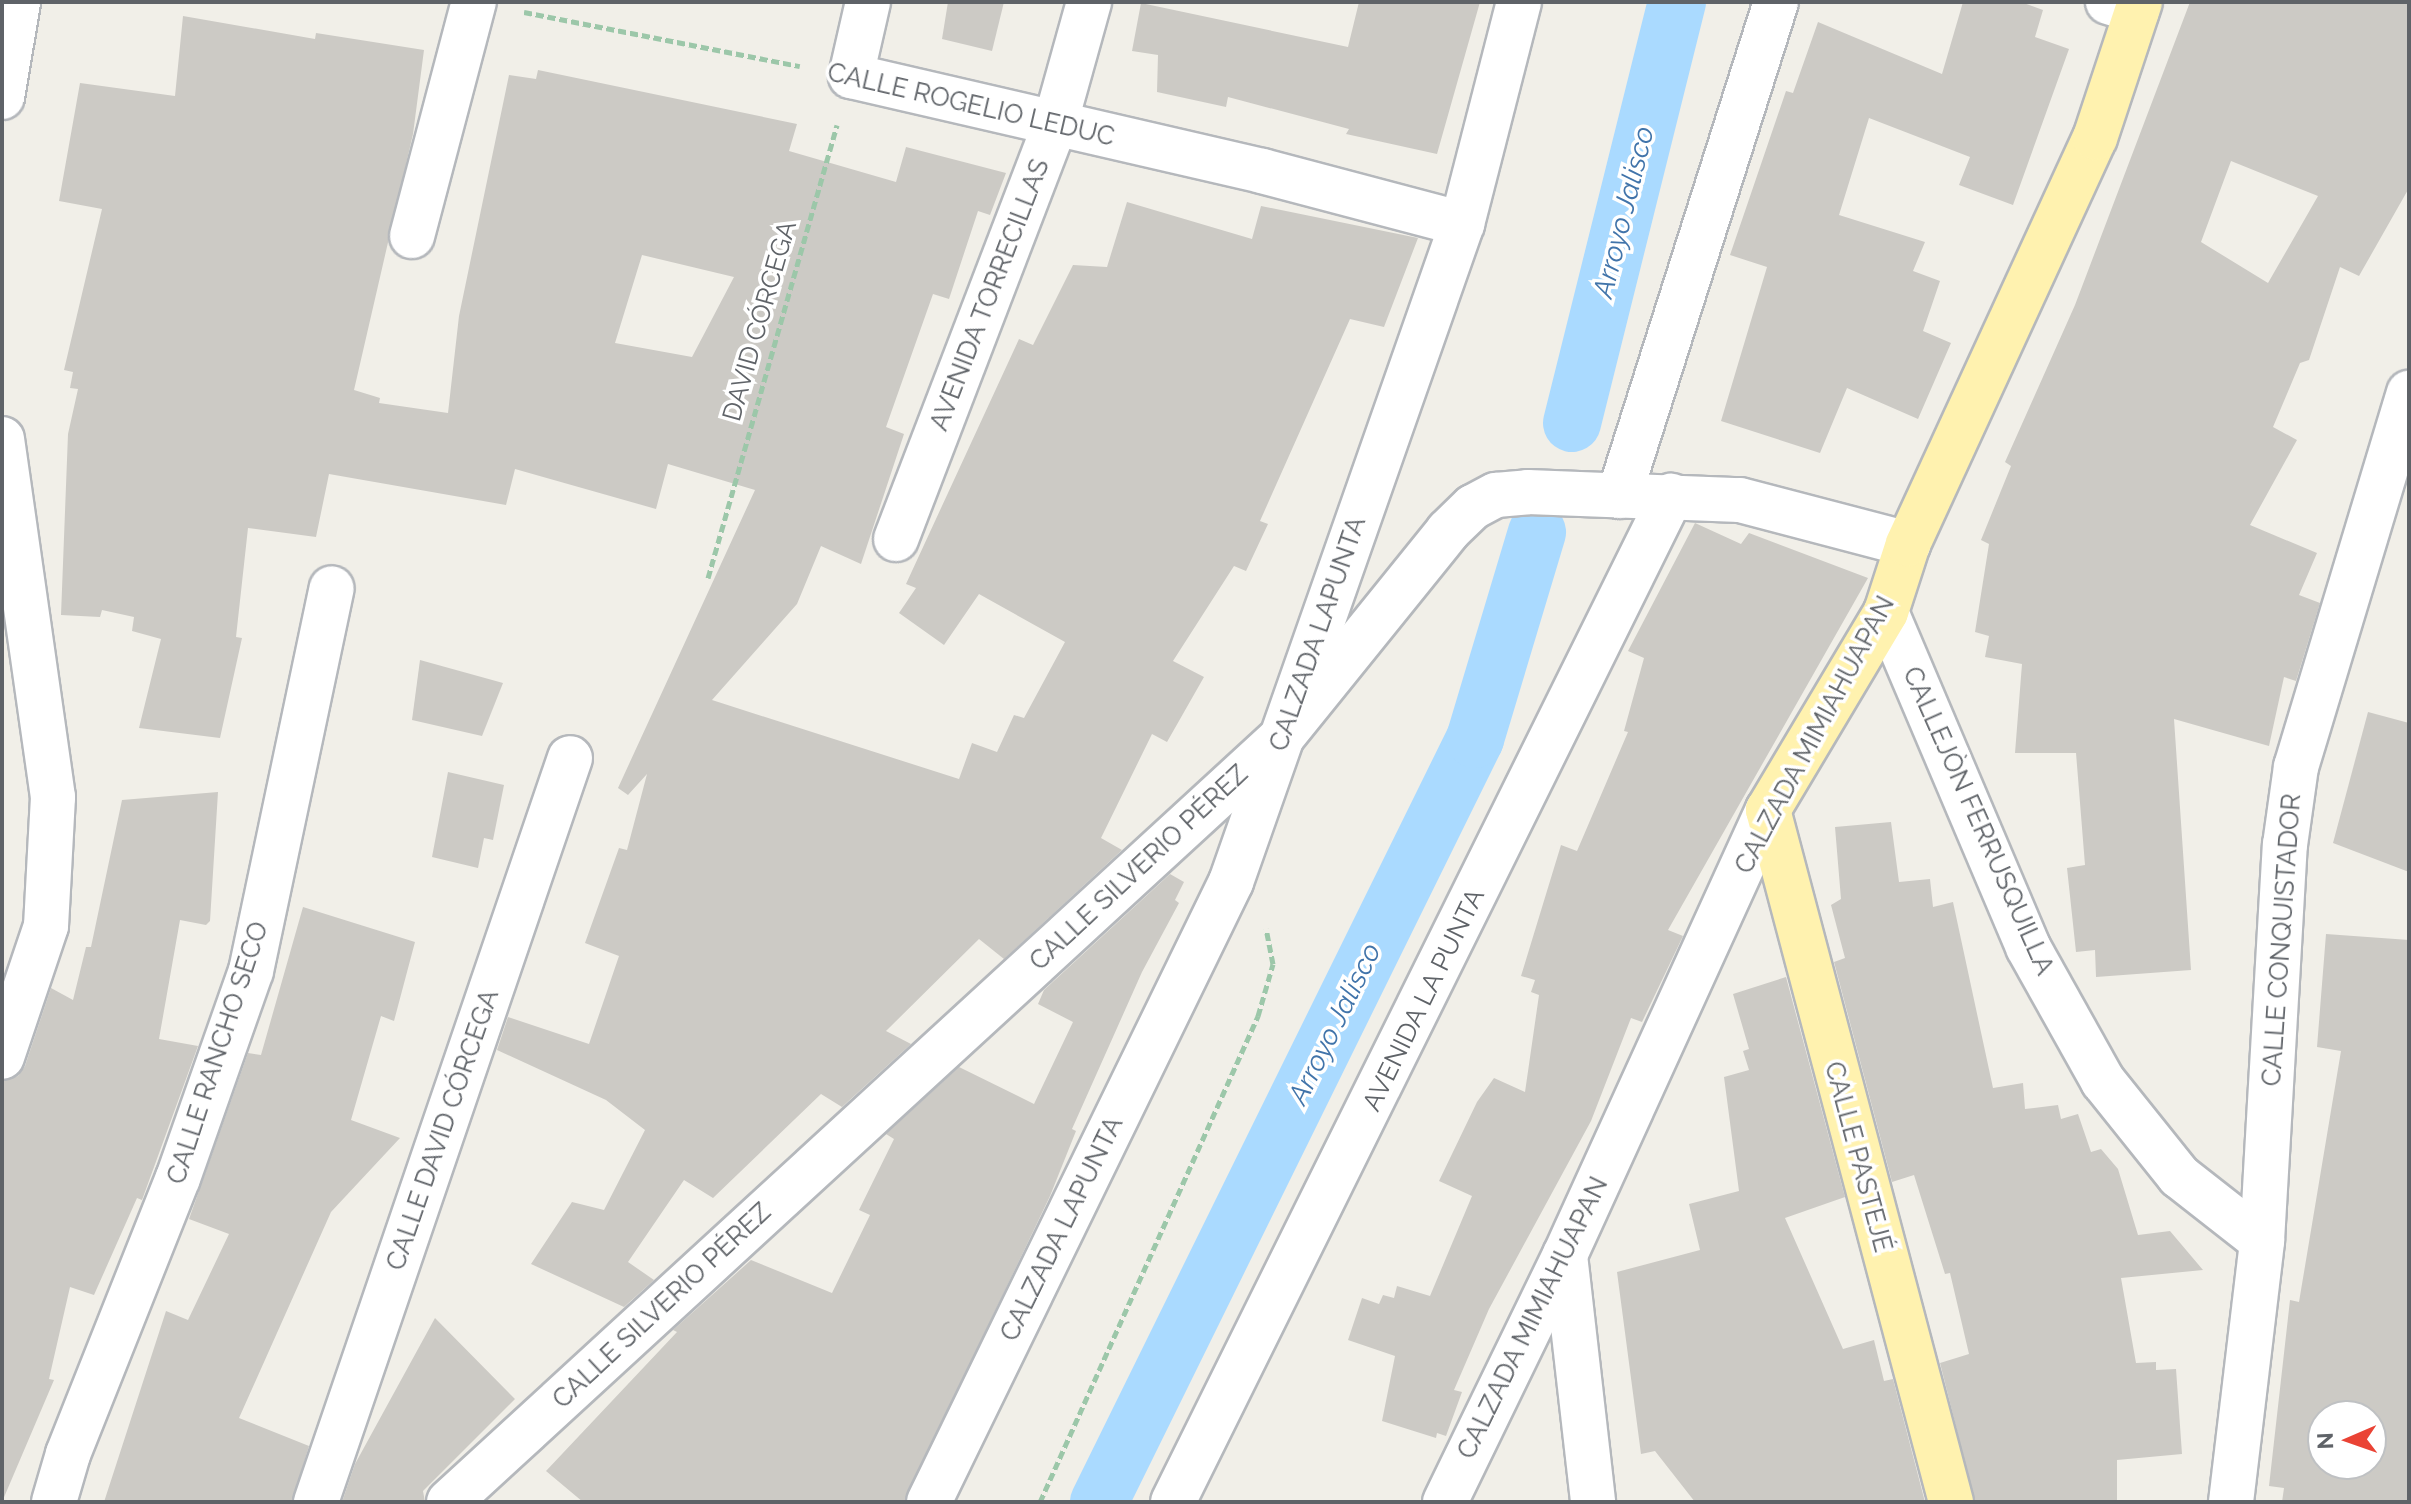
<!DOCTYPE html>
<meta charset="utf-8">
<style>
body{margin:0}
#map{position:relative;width:2411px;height:1504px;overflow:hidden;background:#f1efe8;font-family:Raleway,sans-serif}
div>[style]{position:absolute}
.canal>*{height:58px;margin:-29px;padding:0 29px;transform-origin:29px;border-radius:29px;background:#aadaff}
.building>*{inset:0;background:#cccac5}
.path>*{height:5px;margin-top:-2.5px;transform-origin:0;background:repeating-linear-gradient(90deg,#9cc7a9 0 8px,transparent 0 12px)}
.roads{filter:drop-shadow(2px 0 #b5b8bc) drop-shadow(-2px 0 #b5b8bc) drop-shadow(0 2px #b5b8bc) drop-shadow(0 -2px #b5b8bc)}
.minor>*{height:44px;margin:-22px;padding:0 22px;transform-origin:22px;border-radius:22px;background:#fff}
.major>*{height:44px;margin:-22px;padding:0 22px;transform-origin:22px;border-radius:22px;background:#fff2af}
span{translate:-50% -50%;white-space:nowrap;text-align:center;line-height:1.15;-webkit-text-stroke:7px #fff;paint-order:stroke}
.street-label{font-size:26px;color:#5f6368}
.water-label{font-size:28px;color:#4174aa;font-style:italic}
.frame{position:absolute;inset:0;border:4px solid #5f6368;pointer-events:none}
.north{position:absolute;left:2307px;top:1400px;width:80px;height:80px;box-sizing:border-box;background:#fff;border:2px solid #bfc1c3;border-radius:50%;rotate:268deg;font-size:22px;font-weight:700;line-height:32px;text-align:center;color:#5f6368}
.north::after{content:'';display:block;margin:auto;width:28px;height:36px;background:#ea4335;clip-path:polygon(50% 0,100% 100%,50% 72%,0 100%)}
</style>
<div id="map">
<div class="canal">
<i style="left:1572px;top:423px;width:434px;rotate:-76deg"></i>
<i style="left:1099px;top:1502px;width:851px;rotate:-63.77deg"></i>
<i style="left:1475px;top:739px;width:216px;rotate:-73.3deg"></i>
</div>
<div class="building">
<i style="clip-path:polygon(948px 2px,1004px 2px,992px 51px,942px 39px)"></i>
<i style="clip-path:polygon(1359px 2px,1480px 2px,1437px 154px,1346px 134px,1349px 129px,1228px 97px,1226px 107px,1157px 92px,1158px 55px,1132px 51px,1141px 3px,1348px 47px)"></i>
<i style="clip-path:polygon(1963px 2px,2021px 2px,2043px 10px,2035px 37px,2069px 49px,2013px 205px,1959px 185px,1970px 157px,1869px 118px,1839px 215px,1925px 242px,1913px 271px,1940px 281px,1923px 331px,1951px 343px,1918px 419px,1847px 388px,1820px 453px,1721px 421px,1767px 267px,1730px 255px,1786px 91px,1793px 93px,1818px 22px,1942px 74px)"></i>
<i style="clip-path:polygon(evenodd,2190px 2px,2409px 2px,2409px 188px,2359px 276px,2340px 267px,2309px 360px,2300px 363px,2273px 427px,2297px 440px,2250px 525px,2317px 553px,2299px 595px,2320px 603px,2296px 681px,2284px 677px,2269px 746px,2174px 719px,2191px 970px,2096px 977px,2095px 950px,2076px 952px,2067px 868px,2085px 865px,2076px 753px,2015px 753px,2022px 664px,1985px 657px,1989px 636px,1975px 632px,1989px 544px,1981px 540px,2011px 466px,2005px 462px,2075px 305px,2190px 2px,2231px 161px,2318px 196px,2268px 283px,2201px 242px,2231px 161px)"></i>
<i style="clip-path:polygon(evenodd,183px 16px,315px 39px,316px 33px,424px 50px,413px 134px,354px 390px,380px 398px,379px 403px,448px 413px,459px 316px,509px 75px,536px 79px,538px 70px,797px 124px,789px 151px,896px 182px,906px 147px,1006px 173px,990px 215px,978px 211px,949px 299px,933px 294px,886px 427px,904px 434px,861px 564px,821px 546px,797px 604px,712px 700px,959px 779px,972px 743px,997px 752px,1014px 715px,1024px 718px,1065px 642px,979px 594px,944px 645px,899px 613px,916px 588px,906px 584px,1019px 339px,1033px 345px,1073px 265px,1107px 267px,1127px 202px,1252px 239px,1261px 206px,1418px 238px,1384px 327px,1350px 319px,1260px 521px,1268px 524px,1246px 571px,1234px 566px,1173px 661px,1204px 677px,1167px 742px,1152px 734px,1101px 838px,1122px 850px,1004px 959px,979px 939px,886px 1031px,911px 1044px,842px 1107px,821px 1094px,713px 1198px,684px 1180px,628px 1262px,654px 1280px,624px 1307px,531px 1264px,572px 1202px,604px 1210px,645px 1130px,606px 1100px,497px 1050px,508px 1017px,589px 1044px,619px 956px,585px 943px,619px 848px,627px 850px,647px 774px,628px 795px,618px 788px,755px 490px,668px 464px,656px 509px,515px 469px,506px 505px,329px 474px,316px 537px,248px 528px,236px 637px,242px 638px,220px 738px,139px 728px,161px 639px,132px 631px,134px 617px,102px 610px,100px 617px,61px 615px,68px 434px,78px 389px,70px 388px,73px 372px,64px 370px,102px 209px,59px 201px,80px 83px,175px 96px,183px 16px,642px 255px,734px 277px,692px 357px,615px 343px,642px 255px)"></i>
<i style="clip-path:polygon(1695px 523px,1741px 544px,1749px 533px,1868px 578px,1668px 930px,1683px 936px,1642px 1022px,1631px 1018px,1591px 1121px,1489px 1309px,1454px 1390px,1462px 1392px,1446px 1436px,1437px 1433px,1436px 1438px,1382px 1421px,1395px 1356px,1348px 1340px,1362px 1298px,1379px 1304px,1383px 1295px,1394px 1298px,1397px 1286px,1430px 1296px,1472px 1196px,1439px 1181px,1477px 1102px,1494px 1078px,1525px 1092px,1539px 995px,1531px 992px,1535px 980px,1521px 976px,1561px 845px,1577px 851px,1628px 732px,1624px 731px,1644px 658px,1628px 651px)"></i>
<i style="clip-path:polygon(420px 660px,503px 683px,482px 736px,412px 720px)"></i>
<i style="clip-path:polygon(2368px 712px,2409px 723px,2409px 872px,2333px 843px)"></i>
<i style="clip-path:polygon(448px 772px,504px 785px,493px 840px,484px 838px,478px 868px,432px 857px)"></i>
<i style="clip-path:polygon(218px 792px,210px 921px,206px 925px,180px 920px,159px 1039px,198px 1046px,142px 1200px,137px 1198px,94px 1295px,70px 1287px,49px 1379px,54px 1380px,2px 1502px,2px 1081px,18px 1076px,25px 1066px,51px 988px,73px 1000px,86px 947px,91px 947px,122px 800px)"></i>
<i style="clip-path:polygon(1891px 822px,1899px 882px,1930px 879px,1933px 907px,1953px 902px,1993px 1088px,2023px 1083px,2025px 1109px,2058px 1105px,2061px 1119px,2078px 1114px,2091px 1152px,2101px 1149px,2118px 1169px,2138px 1235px,2170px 1231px,2203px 1270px,2121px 1278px,2136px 1363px,2156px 1362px,2156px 1370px,2176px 1369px,2182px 1454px,2117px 1460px,2117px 1502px,1975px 1502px,1940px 1363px,1969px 1354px,1950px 1273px,1945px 1274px,1914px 1175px,1892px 1182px,1834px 962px,1845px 958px,1831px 905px,1841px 899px,1835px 827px)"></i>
<i style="clip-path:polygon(1170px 874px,1184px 882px,1175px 900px,1179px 903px,1142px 972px,1072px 1129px,1076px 1131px,1050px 1196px,904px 1502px,583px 1502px,546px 1471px,677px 1332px,673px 1330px,751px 1260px,832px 1293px,870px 1215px,859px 1210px,894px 1139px,886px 1134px,959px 1067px,1034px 1104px,1073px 1022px,1038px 1004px,1044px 990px)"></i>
<i style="clip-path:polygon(303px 907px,415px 942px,394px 1021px,381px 1016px,351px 1120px,400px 1138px,331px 1212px,239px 1418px,309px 1446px,292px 1502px,104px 1502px,166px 1311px,188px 1320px,229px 1234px,189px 1219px,248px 1053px,261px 1055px)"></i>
<i style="clip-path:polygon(evenodd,2326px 934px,2409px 940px,2409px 1502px,2282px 1502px,2284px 1488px,2269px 1486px,2290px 1300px,2299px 1302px,2341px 1051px,2317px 1047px,2326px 934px,2323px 1416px,2371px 1416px,2371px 1464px,2323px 1464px,2323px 1416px)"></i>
<i style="clip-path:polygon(1786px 977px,1845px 1197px,1785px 1218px,1843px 1349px,1874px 1340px,1884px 1381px,1893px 1379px,1925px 1502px,1695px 1502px,1655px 1451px,1641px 1454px,1617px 1272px,1700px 1250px,1689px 1204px,1739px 1191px,1724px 1077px,1749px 1070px,1743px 1051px,1749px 1049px,1733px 994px)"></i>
<i style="clip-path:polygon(435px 1318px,515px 1399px,423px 1491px,425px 1502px,342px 1502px,355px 1464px)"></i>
</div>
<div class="path">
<i style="left:524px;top:12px;width:281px;rotate:11.1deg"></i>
<i style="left:708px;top:578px;width:471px;rotate:-74.1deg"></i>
<i style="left:1040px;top:1502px;width:533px;rotate:-65.84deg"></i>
<i style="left:1258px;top:1016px;width:54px;rotate:-73.9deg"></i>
<i style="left:1273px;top:964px;width:36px;rotate:-101deg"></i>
</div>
<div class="roads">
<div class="minor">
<i style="left:868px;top:2px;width:76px;rotate:102.9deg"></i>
<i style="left:851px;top:76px;width:422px;rotate:13deg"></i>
<i style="left:1262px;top:171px;width:207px;rotate:14.8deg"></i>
<i style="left:2108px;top:2px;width:30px;rotate:17deg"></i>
<i style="left:2px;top:97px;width:96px;rotate:-80.4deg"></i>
<i style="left:412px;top:236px;width:242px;rotate:-75.2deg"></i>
<i style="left:2px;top:439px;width:362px;rotate:81.9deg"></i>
<i style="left:53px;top:797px;width:129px;rotate:93.1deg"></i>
<i style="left:46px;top:926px;width:138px;rotate:108.6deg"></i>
<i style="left:1619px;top:496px;width:518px;rotate:-72.37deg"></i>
<i style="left:896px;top:539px;width:444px;rotate:-69deg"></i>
<i style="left:1055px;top:124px;width:127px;rotate:-74.4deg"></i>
<i style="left:1886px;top:612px;width:364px;rotate:67deg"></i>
<i style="left:2028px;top:947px;width:154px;rotate:60.8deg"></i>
<i style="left:2103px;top:1081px;width:122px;rotate:51.3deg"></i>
<i style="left:2179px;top:1176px;width:105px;rotate:38.1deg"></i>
<i style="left:1565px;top:1255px;width:249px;rotate:83.5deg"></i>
<i style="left:54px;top:1502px;width:50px;rotate:-73.7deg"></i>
<i style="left:68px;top:1454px;width:297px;rotate:-68.3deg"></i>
<i style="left:178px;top:1178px;width:219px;rotate:-70.6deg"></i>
<i style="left:251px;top:971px;width:391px;rotate:-78.1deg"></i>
<i style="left:316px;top:1502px;width:786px;rotate:-71.15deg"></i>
<i style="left:449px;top:1502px;width:1131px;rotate:-42.56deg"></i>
<i style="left:1282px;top:737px;width:265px;rotate:-51.1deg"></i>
<i style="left:1448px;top:531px;width:35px;rotate:-44deg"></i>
<i style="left:1473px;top:507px;width:26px;rotate:-28deg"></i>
<i style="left:1496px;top:495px;width:32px;rotate:-5deg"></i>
<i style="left:1528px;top:492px;width:212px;rotate:2.2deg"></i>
<i style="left:1740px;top:500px;width:174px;rotate:14.7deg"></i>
<i style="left:929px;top:1502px;width:690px;rotate:-64.03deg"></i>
<i style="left:1231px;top:882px;width:697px;rotate:-70.66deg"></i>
<i style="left:1462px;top:224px;width:229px;rotate:-75.6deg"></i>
<i style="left:1173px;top:1502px;width:1123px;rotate:-63.66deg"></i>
<i style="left:1445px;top:1502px;width:275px;rotate:-64.1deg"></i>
<i style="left:1565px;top:1255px;width:489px;rotate:-65.5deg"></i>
<i style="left:2231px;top:1502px;width:263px;rotate:-83.2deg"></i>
<i style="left:2262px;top:1241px;width:397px;rotate:-86.7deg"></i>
<i style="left:2285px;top:845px;width:79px;rotate:-82deg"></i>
<i style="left:2296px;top:767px;width:391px;rotate:-73.2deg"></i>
</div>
<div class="major">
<i style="left:1951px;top:1502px;width:716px;rotate:-104.81deg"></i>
<i style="left:1768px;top:810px;width:230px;rotate:-59.2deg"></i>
<i style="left:1886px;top:612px;width:71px;rotate:-72.1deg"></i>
<i style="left:1908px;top:544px;width:447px;rotate:-65.3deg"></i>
<i style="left:2095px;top:138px;width:143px;rotate:-71.7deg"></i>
</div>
</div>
<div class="street-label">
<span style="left:971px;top:105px;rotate:13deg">CALLE ROGELIO LEDUC</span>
<span style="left:990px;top:295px;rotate:-69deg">AVENIDA TORRECILLAS</span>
<span style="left:760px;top:321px;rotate:-74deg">DAVID CÓRCEGA</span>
<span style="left:1318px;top:634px;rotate:-71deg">CALZADA LAPUNTA</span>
<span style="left:1815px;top:735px;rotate:-62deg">CALZADA MIMIAHUAPAN</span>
<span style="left:1978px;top:821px;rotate:66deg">CALLEJÒN FERRUSQUILLA</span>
<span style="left:1139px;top:868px;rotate:-43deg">CALLE SILVERIO PÉREZ</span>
<span style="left:2282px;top:940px;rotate:-86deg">CALLE CONQUISTADOR</span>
<span style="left:1424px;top:1000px;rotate:-64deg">AVENIDA LA PUNTA</span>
<span style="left:218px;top:1053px;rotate:-72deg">CALLE RANCHO SECO</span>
<span style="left:443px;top:1130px;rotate:-71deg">CALLE DAVID CÓRCEGA</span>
<span style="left:1858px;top:1157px;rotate:75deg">CALLE PASTEJÉ</span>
<span style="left:1062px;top:1229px;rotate:-64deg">CALZADA LAPUNTA</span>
<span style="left:662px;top:1306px;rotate:-43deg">CALLE SILVERIO PÉREZ</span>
<span style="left:1533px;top:1318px;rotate:-64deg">CALZADA MIMIAHUAPAN</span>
</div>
<div class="water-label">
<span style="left:1624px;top:212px;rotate:-76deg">Arroyo Jalisco</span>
<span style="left:1335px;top:1024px;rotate:-64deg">Arroyo Jalisco</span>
</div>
<div class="frame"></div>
<div class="north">N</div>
</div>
